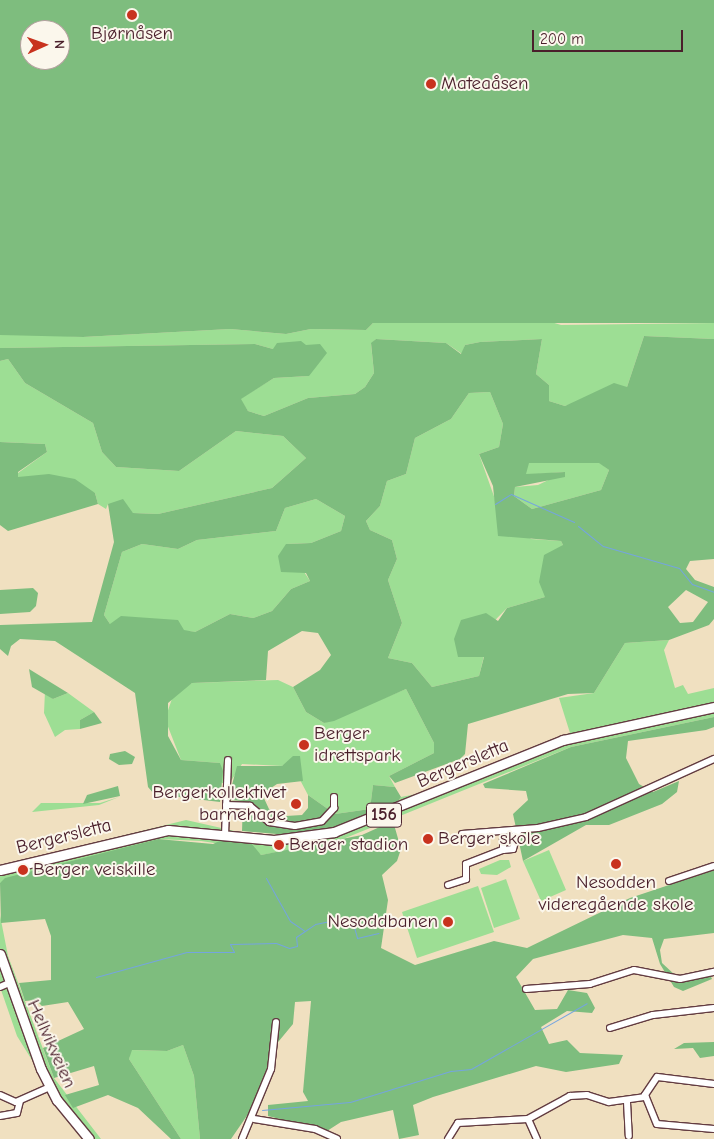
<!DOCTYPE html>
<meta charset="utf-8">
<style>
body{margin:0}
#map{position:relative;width:714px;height:1139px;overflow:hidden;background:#f0e0c0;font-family:"Comic Neue",sans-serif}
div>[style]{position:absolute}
.green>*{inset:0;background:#9dde94}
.forest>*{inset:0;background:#7ebd7e}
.stream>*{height:1px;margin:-0.5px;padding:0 0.5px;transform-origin:0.5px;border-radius:0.5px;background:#75a5df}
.roads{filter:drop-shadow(1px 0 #633c41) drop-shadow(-1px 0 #633c41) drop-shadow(0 1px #633c41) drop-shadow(0 -1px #633c41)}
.minor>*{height:6px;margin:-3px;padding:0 3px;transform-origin:3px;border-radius:3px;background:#fff}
.major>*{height:9px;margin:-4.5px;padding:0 4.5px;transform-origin:4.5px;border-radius:4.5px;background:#fff}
.dots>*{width:14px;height:14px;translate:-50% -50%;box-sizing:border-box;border:2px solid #fbf7ec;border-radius:50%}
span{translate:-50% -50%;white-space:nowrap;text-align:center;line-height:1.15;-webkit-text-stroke:4px #fbf7ec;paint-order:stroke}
.shield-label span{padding:1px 4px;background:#fbf7ec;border:1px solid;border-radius:4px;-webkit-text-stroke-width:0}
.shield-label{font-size:18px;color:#4a1f2b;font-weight:700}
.poi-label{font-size:19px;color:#4a1f2b}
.left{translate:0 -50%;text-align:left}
.right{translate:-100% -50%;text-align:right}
.street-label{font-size:19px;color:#4a1f2b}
.north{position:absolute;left:20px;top:20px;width:50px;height:50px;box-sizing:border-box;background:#fbf7ec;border:1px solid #b4a19f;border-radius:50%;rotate:88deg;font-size:14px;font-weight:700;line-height:20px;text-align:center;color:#4a1f2b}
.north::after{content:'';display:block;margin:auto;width:18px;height:22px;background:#c8321e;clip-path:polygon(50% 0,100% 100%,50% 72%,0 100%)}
.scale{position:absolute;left:532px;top:30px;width:151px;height:22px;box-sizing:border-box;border:2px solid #4a1f2b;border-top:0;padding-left:6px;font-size:15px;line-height:18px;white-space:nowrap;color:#4a1f2b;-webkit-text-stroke:4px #fbf7ec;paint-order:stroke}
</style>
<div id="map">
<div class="green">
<i style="clip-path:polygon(548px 321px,561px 325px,714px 323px,714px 339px,644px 336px,627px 387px,565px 406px,549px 401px,549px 385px,536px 374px,542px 339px,480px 342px,465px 345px,462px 354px,446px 343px,376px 339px,371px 344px,374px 373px,365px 387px,355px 394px,308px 398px,264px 416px,248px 411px,240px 399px,274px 378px,309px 376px,273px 349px,255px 344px,0 348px,0 335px,8px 332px,83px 337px,230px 329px,286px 334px,311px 329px,366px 330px,373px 323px)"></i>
<i style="clip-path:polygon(8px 359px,25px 383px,93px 423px,102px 452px,116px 467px,179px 471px,236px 431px,283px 436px,306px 458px,272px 488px,158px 514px,133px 513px,108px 504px,106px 509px,98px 504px,95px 493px,18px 477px,18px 473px,47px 452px,45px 444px,0 442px,0 361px)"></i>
<i style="clip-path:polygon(490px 392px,503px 424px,499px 447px,479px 454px,496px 502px,531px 539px,561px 541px,563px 545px,545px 597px,507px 608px,459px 657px,484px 656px,479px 676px,432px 687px,412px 663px,388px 658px,402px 623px,388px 580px,397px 559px,392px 540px,370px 530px,366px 521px,380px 506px,387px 481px,406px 474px,415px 438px,451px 419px,469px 393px)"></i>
<i style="clip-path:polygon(599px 462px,609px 470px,601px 490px,532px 509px,514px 496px,515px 487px,538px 485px,565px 472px,525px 475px,528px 463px)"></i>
<i style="clip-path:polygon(316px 499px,345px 516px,341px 531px,311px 543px,286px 544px,310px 581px,291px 589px,272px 611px,253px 618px,230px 614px,195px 632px,110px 624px,104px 615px,122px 552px,142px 544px,178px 549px,197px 540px,276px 531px,285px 508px)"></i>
<i style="clip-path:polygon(669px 640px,664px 650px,675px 688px,683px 685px,688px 694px,714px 688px,714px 717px,571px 747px,338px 841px,261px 855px,254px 849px,201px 841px,158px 839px,0 883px,0 866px,186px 820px,248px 834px,288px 835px,395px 806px,401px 797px,432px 791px,570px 733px,559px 698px,594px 693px,625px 643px)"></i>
<i style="clip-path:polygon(278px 680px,293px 687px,306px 712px,324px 723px,406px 689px,434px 743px,434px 753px,389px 776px,395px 787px,373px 785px,370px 809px,335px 814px,308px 795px,290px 761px,282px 766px,242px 764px,229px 784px,222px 783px,220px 763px,181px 760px,165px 719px,174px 693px,192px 683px)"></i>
<i style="clip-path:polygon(45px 691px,53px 699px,68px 693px,94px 712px,80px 720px,80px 729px,65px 730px,55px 737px,44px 713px)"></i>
<i style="clip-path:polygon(119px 797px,99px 805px,32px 812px,41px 803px,100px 803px)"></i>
<i style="clip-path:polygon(549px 850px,566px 890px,541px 901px,523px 861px)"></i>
<i style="clip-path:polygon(500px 860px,509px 860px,511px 867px,497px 875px,481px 874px,479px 869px)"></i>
<i style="clip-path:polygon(506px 879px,520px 919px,494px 928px,481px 888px)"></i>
<i style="clip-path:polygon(478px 886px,494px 932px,417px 958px,402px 912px)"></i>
<i style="clip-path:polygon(0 915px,8px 956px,54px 1078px,101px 1139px,84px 1139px,74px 1128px,17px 1036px,0 987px)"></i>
<i style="clip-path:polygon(183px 1045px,194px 1076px,200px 1139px,181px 1139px,129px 1059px,131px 1050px,167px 1051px)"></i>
</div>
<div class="forest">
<i style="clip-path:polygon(evenodd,0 0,714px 0,714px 323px,373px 323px,366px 330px,311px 329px,286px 334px,230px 329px,83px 337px,0 335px,0 0,30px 30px,60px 30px,60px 60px,30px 60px,30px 30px)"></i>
<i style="clip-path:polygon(evenodd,644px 336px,714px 339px,714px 559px,690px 561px,686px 569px,695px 580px,714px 587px,714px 619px,709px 625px,669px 640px,625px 643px,594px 693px,568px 694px,468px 724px,465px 754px,460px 759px,395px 783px,389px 776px,434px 753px,434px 743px,406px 689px,334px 721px,324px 723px,306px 712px,293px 687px,320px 670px,331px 655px,318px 633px,302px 631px,268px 651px,266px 680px,192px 683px,168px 703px,168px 736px,181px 760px,220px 763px,223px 771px,220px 802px,154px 794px,148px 787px,135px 693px,55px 641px,20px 639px,11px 646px,8px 656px,0 649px,0 625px,92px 622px,114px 542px,108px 504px,123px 499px,133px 513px,158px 514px,272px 488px,306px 458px,283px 436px,236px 431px,179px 471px,116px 467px,102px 452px,93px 423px,25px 383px,8px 359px,0 361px,0 348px,255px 344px,273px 349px,277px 343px,301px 341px,306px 345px,320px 344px,327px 353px,309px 376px,274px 378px,241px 399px,248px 411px,264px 416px,308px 398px,355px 394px,365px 387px,374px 373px,371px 343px,376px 339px,446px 343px,461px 354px,465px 345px,480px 342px,542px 339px,536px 374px,549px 385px,549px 401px,565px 406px,614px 383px,627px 387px,644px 336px,490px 392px,503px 424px,499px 447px,479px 454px,493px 486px,498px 536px,561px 541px,563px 545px,544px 555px,539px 582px,545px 597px,507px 608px,498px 621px,486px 613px,461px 620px,454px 639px,458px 657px,484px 657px,479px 676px,432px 687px,412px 663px,388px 658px,402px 623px,388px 580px,397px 559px,392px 540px,370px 530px,366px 521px,380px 506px,387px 481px,406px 474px,415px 438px,451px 419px,469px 393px,490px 392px,644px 336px,599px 463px,609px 470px,601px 490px,532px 509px,514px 496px,515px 487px,565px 477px,565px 472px,526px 474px,529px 463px,599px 463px,644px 336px,316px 499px,345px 516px,341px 531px,311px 543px,286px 544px,278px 556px,281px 572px,306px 573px,310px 581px,291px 589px,272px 611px,253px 618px,230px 614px,195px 632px,184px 630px,178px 620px,121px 616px,110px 624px,104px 615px,122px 552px,142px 544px,178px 549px,197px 540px,276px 531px,285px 508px,316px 499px,644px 336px,686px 590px,708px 602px,693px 622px,680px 623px,668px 607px,686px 590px)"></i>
<i style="clip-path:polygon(0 442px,45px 444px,47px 452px,18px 472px,18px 477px,49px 474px,75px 479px,95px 493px,98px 504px,8px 531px,0 525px)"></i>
<i style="clip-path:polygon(33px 588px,38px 593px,36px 606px,30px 612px,0 614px,0 590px)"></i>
<i style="clip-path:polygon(29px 669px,68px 693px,53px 699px,32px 687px)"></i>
<i style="clip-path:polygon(94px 712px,102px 723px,80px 729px,80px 720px)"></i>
<i style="clip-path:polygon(714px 717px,714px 727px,706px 730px,628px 741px,626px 758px,639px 784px,653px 792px,679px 781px,677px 792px,662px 804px,609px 825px,586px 825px,523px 861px,513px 814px,528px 800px,526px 791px,485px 788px,483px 784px,571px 747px)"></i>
<i style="clip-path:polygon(125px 751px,135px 757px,132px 764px,119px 765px,109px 759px,110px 754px)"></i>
<i style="clip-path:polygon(293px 756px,300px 756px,303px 781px,277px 784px,262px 794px,269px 809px,286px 816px,302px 815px,308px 808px,308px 795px,335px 814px,370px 809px,373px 785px,395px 787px,401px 797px,395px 806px,340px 829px,288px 835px,242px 831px,243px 801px,228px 800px,237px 766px,282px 766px)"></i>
<i style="clip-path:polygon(118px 786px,120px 796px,83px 804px,87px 795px)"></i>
<i style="clip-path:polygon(393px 821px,401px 849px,397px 861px,382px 875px,388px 900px,381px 948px,415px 965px,494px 941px,527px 948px,630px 898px,714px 870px,714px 933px,664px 939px,660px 950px,662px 963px,675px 975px,691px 980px,710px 975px,712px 979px,683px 991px,674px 987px,660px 964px,652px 938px,623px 935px,533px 959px,516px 977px,535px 1010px,557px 1009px,568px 990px,587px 993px,595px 1008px,592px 1013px,567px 1011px,541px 1027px,549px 1044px,567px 1040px,580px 1053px,623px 1055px,619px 1064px,566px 1072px,536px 1066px,433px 1097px,413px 1105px,419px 1135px,399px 1139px,393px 1110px,341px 1122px,327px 1131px,268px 1116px,268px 1105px,308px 1101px,303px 1092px,311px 1001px,295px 1002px,293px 1024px,274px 1047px,255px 1104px,231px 1139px,200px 1139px,194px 1076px,183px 1045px,167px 1051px,132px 1050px,129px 1059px,181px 1139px,171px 1139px,138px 1108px,108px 1095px,73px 1108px,65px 1095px,99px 1085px,94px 1066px,54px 1078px,43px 1048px,84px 1029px,68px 1002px,42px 1006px,36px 1000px,25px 1001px,19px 983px,51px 980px,51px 936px,45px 919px,1px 923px,0 883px,5px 878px,158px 839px,213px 844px,224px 839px,251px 843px,261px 855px,362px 835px)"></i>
<i style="clip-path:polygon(714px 1042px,714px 1056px,700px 1058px,693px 1048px,674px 1049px,684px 1043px)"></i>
</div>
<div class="stream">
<i style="left:495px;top:504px;width:19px;rotate:-32deg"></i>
<i style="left:511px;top:494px;width:69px;rotate:24deg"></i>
<i style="left:578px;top:526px;width:32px;rotate:39deg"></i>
<i style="left:603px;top:546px;width:79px;rotate:16.1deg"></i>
<i style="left:679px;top:568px;width:21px;rotate:51deg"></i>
<i style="left:692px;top:584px;width:23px;rotate:20deg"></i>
<i style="left:266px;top:878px;width:49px;rotate:60.8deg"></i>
<i style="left:290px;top:921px;width:18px;rotate:34deg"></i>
<i style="left:96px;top:977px;width:94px;rotate:-15.4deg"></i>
<i style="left:187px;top:952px;width:47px"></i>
<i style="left:234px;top:952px;width:9px;rotate:-117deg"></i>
<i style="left:230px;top:944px;width:46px;rotate:-1.2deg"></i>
<i style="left:276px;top:943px;width:14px;rotate:21deg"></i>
<i style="left:289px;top:948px;width:8px;rotate:-14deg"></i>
<i style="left:297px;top:946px;width:9px;rotate:-96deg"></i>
<i style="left:296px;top:937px;width:23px;rotate:-34deg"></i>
<i style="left:315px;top:924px;width:26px;rotate:-11deg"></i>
<i style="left:341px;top:919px;width:11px;rotate:5deg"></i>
<i style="left:352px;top:920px;width:19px;rotate:74deg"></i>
<i style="left:357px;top:938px;width:22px;rotate:-13deg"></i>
<i style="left:262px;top:1110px;width:88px;rotate:-5.2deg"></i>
<i style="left:350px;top:1102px;width:106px;rotate:-17.1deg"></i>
<i style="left:451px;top:1071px;width:20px;rotate:-6deg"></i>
<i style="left:471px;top:1069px;width:133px;rotate:-29.6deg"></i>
</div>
<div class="roads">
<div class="minor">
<i style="left:226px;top:805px;width:24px;rotate:2deg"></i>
<i style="left:250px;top:806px;width:25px;rotate:40deg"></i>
<i style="left:269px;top:822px;width:26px;rotate:9deg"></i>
<i style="left:295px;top:826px;width:27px;rotate:-10deg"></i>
<i style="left:322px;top:821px;width:18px;rotate:-47deg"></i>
<i style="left:334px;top:808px;width:11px;rotate:-90deg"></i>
<i style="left:462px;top:834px;width:76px;rotate:-4.5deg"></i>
<i style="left:538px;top:828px;width:49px;rotate:-12.9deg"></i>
<i style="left:586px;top:817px;width:141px;rotate:-24.4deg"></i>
<i style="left:225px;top:835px;width:75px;rotate:-87.7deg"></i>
<i style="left:516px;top:835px;width:14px;rotate:159deg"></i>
<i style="left:503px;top:840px;width:10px;rotate:90deg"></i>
<i style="left:503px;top:850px;width:10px;rotate:-6deg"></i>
<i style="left:513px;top:849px;width:19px;rotate:-74deg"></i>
<i style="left:669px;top:881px;width:47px;rotate:-18.4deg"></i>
<i style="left:448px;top:885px;width:19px;rotate:-18deg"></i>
<i style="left:466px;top:879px;width:15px;rotate:-90deg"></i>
<i style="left:466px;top:864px;width:40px;rotate:-21deg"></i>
<i style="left:0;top:987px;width:10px;rotate:-24deg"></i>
<i style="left:526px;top:989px;width:64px;rotate:-4.5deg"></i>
<i style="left:590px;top:984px;width:46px;rotate:-17.7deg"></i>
<i style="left:634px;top:970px;width:47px;rotate:11.1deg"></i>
<i style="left:680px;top:979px;width:35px;rotate:-12deg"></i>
<i style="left:610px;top:1028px;width:45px;rotate:-16.8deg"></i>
<i style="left:653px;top:1015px;width:61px;rotate:-6.5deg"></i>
<i style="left:714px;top:1084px;width:57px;rotate:-173deg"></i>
<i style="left:657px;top:1077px;width:22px;rotate:124deg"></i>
<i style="left:645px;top:1095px;width:31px;rotate:68deg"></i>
<i style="left:657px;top:1124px;width:57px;rotate:5deg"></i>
<i style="left:0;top:1095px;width:17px;rotate:24deg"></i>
<i style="left:16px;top:1102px;width:37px;rotate:-24deg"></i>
<i style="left:627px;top:1102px;width:34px;rotate:87deg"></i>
<i style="left:0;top:1116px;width:17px;rotate:-10deg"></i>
<i style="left:17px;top:1113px;width:12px;rotate:-76deg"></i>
<i style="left:254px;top:1119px;width:62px;rotate:9.3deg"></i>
<i style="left:315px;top:1129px;width:24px;rotate:24deg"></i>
<i style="left:528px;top:1119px;width:22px;rotate:66deg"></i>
<i style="left:242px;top:1139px;width:76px;rotate:-67.5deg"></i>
<i style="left:271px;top:1069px;width:47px;rotate:-83.9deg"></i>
<i style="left:448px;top:1139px;width:19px;rotate:-58deg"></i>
<i style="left:458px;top:1123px;width:70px;rotate:-3.3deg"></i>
<i style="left:528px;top:1119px;width:48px;rotate:-28.7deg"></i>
<i style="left:570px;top:1096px;width:17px;rotate:-3deg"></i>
<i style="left:587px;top:1095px;width:23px;rotate:18deg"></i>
<i style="left:609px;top:1102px;width:37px;rotate:-8deg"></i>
</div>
<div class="major">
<i style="left:0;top:870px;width:173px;rotate:-13.4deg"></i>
<i style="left:168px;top:830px;width:106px;rotate:5.4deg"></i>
<i style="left:274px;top:840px;width:61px;rotate:-7.6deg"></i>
<i style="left:334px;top:832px;width:247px;rotate:-21.9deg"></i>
<i style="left:563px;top:740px;width:155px;rotate:-12.3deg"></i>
<i style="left:0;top:954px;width:122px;rotate:70.4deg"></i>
<i style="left:41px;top:1069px;width:35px;rotate:63deg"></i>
<i style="left:57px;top:1100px;width:50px;rotate:50.6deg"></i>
</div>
</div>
<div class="dots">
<i style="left:132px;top:15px;background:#c8321e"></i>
<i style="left:431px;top:84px;background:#c8321e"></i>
<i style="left:304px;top:745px;background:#c8321e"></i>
<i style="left:296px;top:804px;background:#c8321e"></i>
<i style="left:428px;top:839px;background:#c8321e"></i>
<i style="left:279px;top:845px;background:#c8321e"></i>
<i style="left:616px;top:864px;background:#c8321e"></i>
<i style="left:23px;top:870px;background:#c8321e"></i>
<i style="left:448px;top:922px;background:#c8321e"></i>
</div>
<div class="shield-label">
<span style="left:384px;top:815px">156</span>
</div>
<div class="poi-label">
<span style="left:132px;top:34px">Bjørnåsen</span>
<span class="left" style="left:441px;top:84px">Mateaåsen</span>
<span class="left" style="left:314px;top:745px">Berger<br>idrettspark</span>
<span class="right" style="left:286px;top:804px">Bergerkollektivet<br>barnehage</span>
<span class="left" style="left:438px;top:839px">Berger skole</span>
<span class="left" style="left:289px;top:845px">Berger stadion</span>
<span class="left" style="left:33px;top:870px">Berger veiskille</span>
<span style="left:616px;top:894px">Nesodden<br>videregående skole</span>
<span class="right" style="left:438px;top:922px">Nesoddbanen</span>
</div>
<div class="street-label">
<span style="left:463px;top:764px;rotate:-23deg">Bergersletta</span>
<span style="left:64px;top:837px;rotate:-14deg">Bergersletta</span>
<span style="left:51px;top:1044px;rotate:66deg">Hellvikveien</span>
</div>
<div class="north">N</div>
<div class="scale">200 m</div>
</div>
